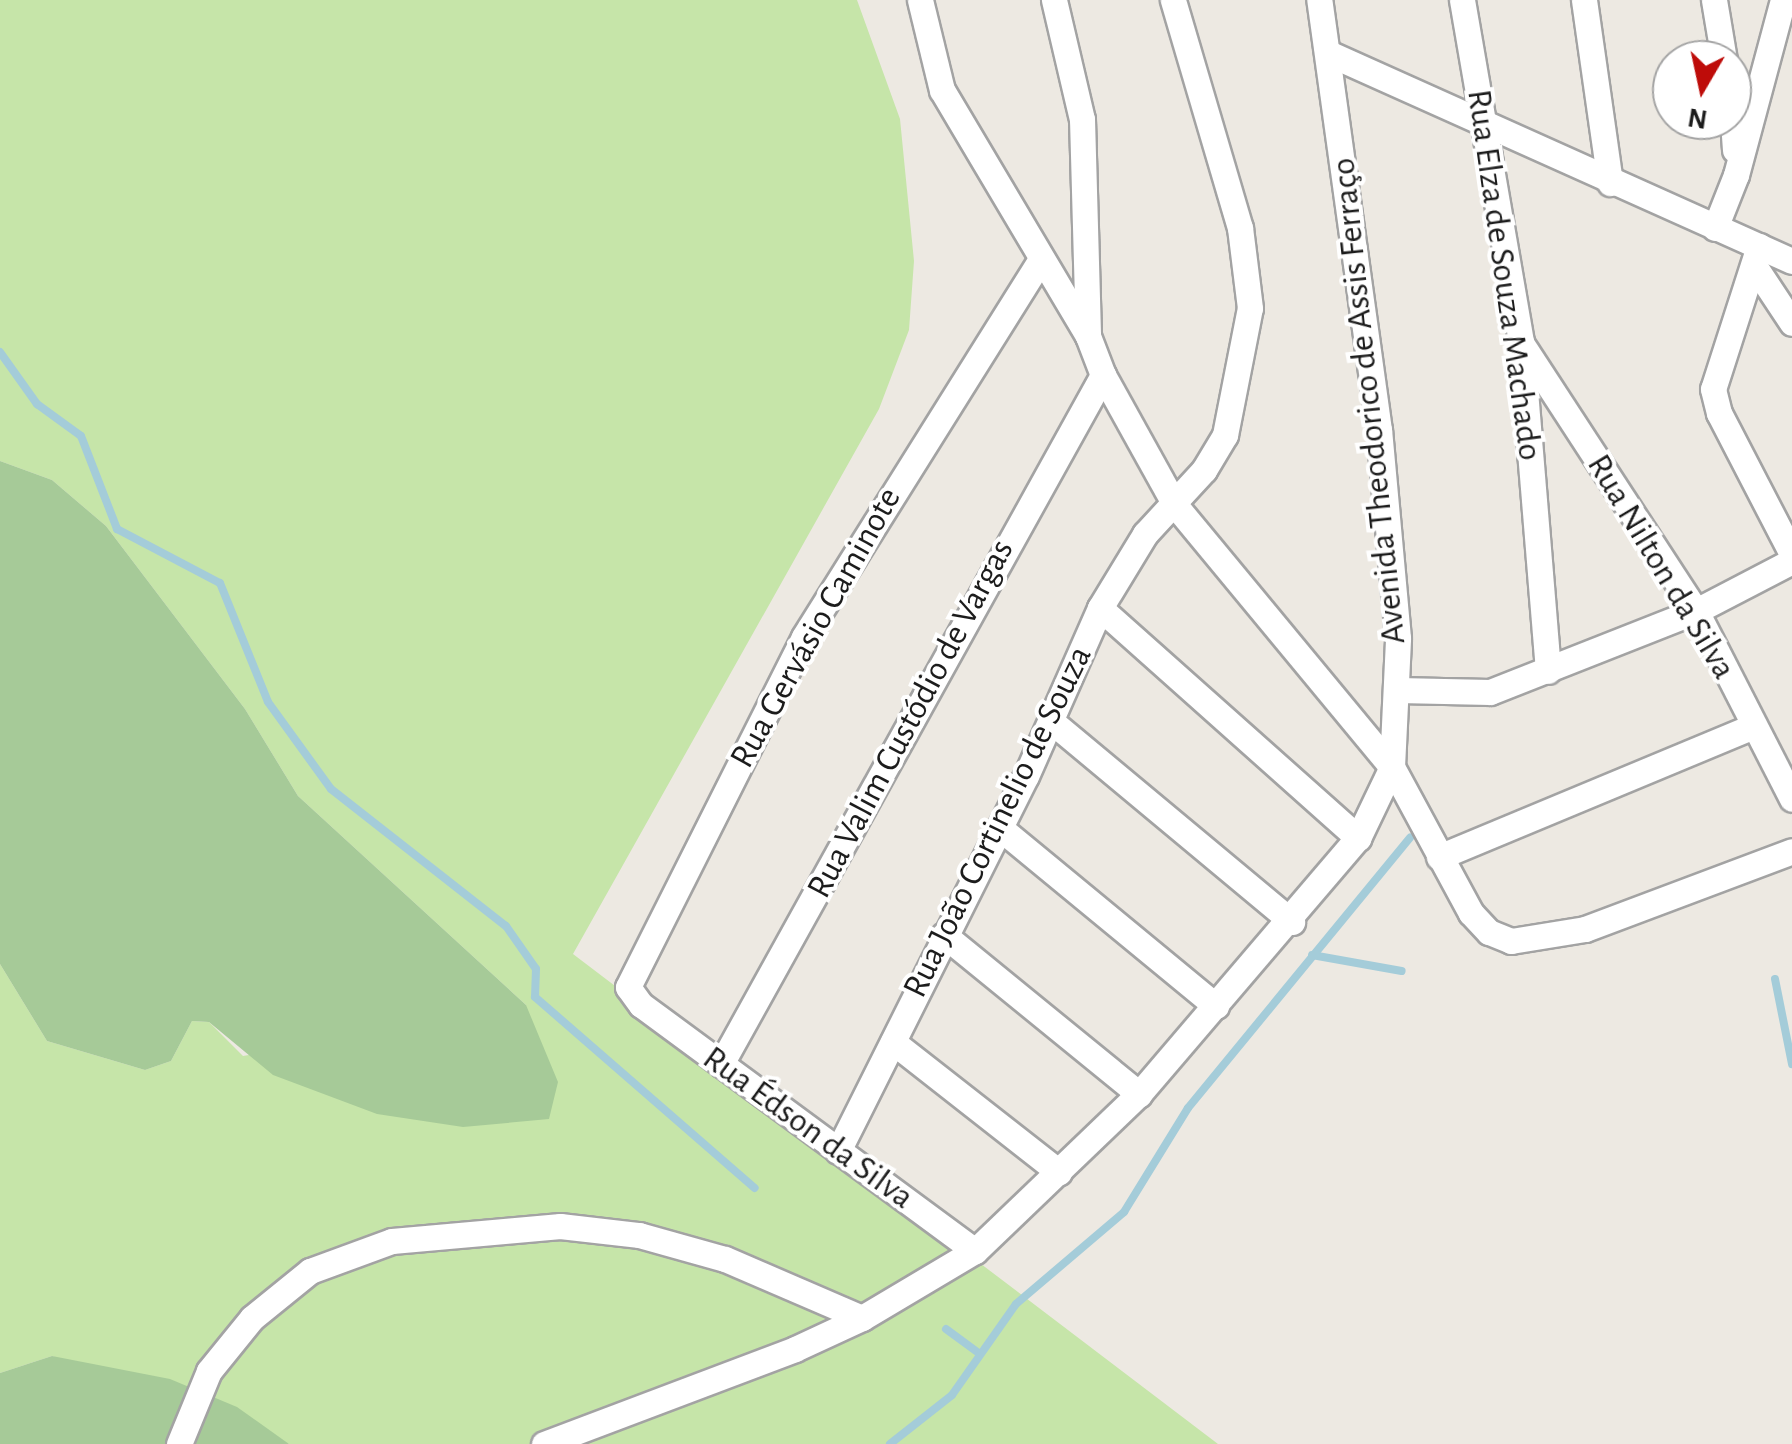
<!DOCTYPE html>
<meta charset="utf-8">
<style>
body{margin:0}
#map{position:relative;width:1792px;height:1444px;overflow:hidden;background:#ede9e2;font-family:"Alegreya Sans",sans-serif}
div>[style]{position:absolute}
.grass>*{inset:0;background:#c6e5a9}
.forest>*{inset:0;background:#a6ca98}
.stream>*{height:8px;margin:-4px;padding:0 4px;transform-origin:4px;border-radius:4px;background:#a4ccd9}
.roads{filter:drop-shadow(2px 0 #a3a3a3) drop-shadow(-2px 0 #a3a3a3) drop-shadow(0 2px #a3a3a3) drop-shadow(0 -2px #a3a3a3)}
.minor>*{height:25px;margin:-12.5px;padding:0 12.5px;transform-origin:12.5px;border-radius:12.5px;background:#fff}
span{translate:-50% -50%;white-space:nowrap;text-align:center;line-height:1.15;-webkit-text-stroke:8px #fff;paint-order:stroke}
.street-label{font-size:35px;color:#1c1c1c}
.north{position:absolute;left:1652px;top:40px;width:100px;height:100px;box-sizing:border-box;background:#fff;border:2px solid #a4a4a4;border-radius:50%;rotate:189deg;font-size:28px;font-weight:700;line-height:40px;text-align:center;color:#1c1c1c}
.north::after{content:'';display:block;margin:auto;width:35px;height:45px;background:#be0c09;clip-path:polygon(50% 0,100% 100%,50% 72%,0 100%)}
</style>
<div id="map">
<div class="grass">
<i style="clip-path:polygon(0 0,857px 0,900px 119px,914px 261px,909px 330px,879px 409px,573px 954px,1218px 1444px,289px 1444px,52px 1356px,0 1373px,0 964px,47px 1041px,145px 1070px,171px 1061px,192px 1021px,209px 1022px,243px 1056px,526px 1005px,298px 796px,245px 709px,106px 526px,52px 480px,0 461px)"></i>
</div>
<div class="forest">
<i style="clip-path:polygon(0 461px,52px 480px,106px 526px,245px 709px,298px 796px,526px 1005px,558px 1082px,549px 1119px,463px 1127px,377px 1114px,273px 1075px,209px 1022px,192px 1021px,171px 1061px,145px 1070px,47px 1041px,0 964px)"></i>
<i style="clip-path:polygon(52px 1356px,170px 1379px,237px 1407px,289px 1444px,0 1444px,0 1373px)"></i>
</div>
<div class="stream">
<i style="left:0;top:352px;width:64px;rotate:54.6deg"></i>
<i style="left:37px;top:404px;width:54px;rotate:36deg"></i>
<i style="left:81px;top:436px;width:100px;rotate:68.8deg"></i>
<i style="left:117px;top:529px;width:116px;rotate:27.7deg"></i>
<i style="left:220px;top:583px;width:128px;rotate:68deg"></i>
<i style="left:268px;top:702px;width:107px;rotate:54.1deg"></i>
<i style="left:331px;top:789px;width:222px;rotate:38.1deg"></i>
<i style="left:506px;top:926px;width:52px;rotate:55.1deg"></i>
<i style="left:536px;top:969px;width:28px;rotate:92deg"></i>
<i style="left:535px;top:997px;width:291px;rotate:41deg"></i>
<i style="left:1312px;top:955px;width:91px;rotate:10.1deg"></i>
<i style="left:1775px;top:979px;width:87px;rotate:78.7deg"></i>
<i style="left:946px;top:1329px;width:42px;rotate:36.3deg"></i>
<i style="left:890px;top:1444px;width:79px;rotate:-38.3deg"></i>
<i style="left:952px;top:1395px;width:111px;rotate:-54.9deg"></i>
<i style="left:1016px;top:1304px;width:142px;rotate:-40.4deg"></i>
<i style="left:1124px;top:1212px;width:122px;rotate:-58.4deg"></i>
<i style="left:1188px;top:1108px;width:350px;rotate:-50.6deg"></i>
</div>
<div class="roads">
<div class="minor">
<i style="left:920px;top:0;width:93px;rotate:76.3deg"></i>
<i style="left:942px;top:90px;width:286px;rotate:59.3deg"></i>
<i style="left:1088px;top:336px;width:42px;rotate:69deg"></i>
<i style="left:1103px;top:375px;width:149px;rotate:61deg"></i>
<i style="left:1175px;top:505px;width:340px;rotate:50.4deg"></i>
<i style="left:1392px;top:767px;width:166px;rotate:61.6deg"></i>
<i style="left:1471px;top:913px;width:26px;rotate:47deg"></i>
<i style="left:1489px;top:932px;width:24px;rotate:22deg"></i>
<i style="left:1511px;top:941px;width:75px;rotate:-9.2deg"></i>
<i style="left:1585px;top:929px;width:221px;rotate:-20.6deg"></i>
<i style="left:1054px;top:0;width:122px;rotate:76.8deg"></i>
<i style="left:1082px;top:119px;width:217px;rotate:88.4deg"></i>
<i style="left:1462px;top:0;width:347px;rotate:80.2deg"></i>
<i style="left:1521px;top:342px;width:330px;rotate:85.3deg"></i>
<i style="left:1584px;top:0;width:185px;rotate:81.9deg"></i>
<i style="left:1714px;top:0;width:61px;rotate:80.5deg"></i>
<i style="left:1328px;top:53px;width:508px;rotate:24.15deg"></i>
<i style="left:1732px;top:107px;width:43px;rotate:86deg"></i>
<i style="left:1715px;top:228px;width:57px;rotate:-68.4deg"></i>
<i style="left:1736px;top:175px;width:181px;rotate:-75deg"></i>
<i style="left:1759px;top:246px;width:150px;rotate:107.8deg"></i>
<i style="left:1713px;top:389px;width:25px;rotate:76deg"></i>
<i style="left:1719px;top:413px;width:159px;rotate:62.6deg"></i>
<i style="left:1755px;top:267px;width:67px;rotate:56.5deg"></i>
<i style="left:1523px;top:346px;width:316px;rotate:56.9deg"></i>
<i style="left:1696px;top:611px;width:211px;rotate:62.9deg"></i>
<i style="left:1100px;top:608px;width:346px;rotate:41.7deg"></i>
<i style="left:1398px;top:690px;width:92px;rotate:1.2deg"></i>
<i style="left:1490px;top:692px;width:221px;rotate:-21.5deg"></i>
<i style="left:1696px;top:611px;width:108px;rotate:-27.5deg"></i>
<i style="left:1051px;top:721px;width:314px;rotate:39.8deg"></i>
<i style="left:1000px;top:828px;width:280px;rotate:39.5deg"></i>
<i style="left:1439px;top:857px;width:340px;rotate:-22.6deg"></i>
<i style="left:944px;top:935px;width:252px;rotate:39.2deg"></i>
<i style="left:893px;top:1042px;width:211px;rotate:38.1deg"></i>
<i style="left:721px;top:1064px;width:788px;rotate:-60.99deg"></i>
<i style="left:838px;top:1151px;width:419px;rotate:-63.4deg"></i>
<i style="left:1026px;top:776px;width:184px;rotate:-66.2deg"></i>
<i style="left:1100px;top:608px;width:87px;rotate:-58.7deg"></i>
<i style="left:1145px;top:534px;width:87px;rotate:-47.3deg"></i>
<i style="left:1204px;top:470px;width:41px;rotate:-59deg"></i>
<i style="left:1225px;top:435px;width:129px;rotate:-78.9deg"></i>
<i style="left:1250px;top:308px;width:81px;rotate:-97.1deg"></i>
<i style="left:1240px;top:228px;width:238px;rotate:-106.4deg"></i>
<i style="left:975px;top:1251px;width:415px;rotate:-143.6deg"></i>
<i style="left:641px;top:1005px;width:22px;rotate:-126deg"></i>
<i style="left:628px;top:987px;width:392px;rotate:-63.3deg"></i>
<i style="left:804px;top:637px;width:443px;rotate:-57.9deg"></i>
<i style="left:179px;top:1444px;width:79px;rotate:-67.7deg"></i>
<i style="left:209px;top:1371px;width:68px;rotate:-50.9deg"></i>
<i style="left:252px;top:1318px;width:75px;rotate:-39deg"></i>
<i style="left:310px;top:1271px;width:87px;rotate:-20.1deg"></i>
<i style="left:392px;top:1241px;width:169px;rotate:-5.1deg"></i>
<i style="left:560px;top:1226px;width:80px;rotate:6.5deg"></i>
<i style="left:639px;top:1235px;width:89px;rotate:15.6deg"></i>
<i style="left:725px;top:1259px;width:149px;rotate:23.3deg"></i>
<i style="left:544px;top:1444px;width:268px;rotate:-20.7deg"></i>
<i style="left:795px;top:1349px;width:74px;rotate:-24.8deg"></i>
<i style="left:862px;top:1318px;width:131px;rotate:-30.7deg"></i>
<i style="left:975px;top:1251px;width:227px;rotate:-43.8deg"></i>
<i style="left:1139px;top:1094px;width:337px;rotate:-49.5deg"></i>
<i style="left:1358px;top:838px;width:79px;rotate:-64.4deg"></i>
<i style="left:1392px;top:767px;width:129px;rotate:-87.3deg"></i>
<i style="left:1398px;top:638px;width:209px;rotate:-95.2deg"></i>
<i style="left:1379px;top:430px;width:434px;rotate:-97.9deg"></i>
</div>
</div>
<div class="street-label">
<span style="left:1504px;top:275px;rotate:82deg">Rua Elza de Souza Machado</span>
<span style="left:1369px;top:401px;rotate:-96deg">Avenida Theodorico de Assis Ferraço</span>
<span style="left:1661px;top:567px;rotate:59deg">Rua Nilton da Silva</span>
<span style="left:816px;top:628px;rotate:-61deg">Rua Gervásio Caminote</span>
<span style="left:911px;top:719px;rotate:-62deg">Rua Valim Custódio de Vargas</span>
<span style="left:998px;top:822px;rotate:-64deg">Rua João Cortinelio de Souza</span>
<span style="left:808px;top:1128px;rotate:36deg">Rua Édson da Silva</span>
</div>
<div class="north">N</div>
</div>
